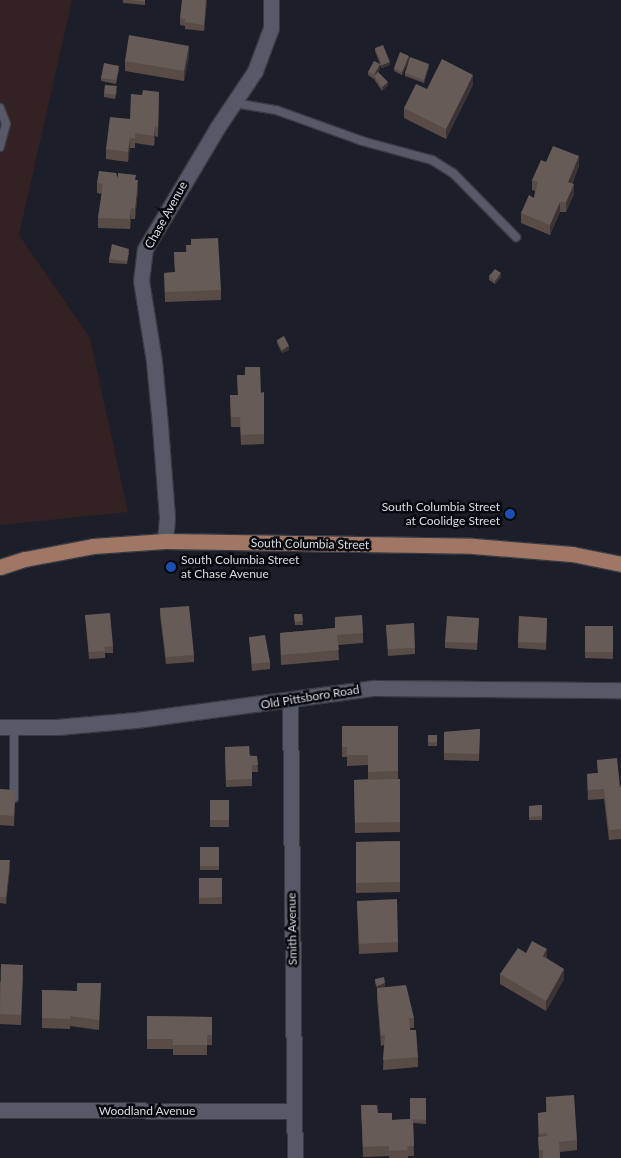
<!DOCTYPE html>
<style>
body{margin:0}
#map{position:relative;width:621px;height:1158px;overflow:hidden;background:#1c1f2a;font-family:Lato,sans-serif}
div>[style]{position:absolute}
.education>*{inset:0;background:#342121}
.roads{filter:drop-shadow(1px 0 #393b44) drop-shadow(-1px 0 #393b44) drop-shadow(0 1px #393b44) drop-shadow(0 -1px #393b44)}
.lane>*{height:8px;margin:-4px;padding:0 4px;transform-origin:4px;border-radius:4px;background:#565967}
.street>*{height:15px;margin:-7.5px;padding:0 7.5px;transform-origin:7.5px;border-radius:7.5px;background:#565967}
.primary>*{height:15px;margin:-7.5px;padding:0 7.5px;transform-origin:7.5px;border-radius:7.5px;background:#a07765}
.wall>*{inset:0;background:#594c46}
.shaded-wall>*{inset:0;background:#3b3334}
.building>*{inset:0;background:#665b57}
.dots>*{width:14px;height:14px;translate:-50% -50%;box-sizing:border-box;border:2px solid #08090e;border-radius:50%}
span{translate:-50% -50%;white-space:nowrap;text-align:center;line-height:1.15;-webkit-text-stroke:5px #08090e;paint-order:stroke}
.street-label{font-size:12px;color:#d9dbe3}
.poi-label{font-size:12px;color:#d9dbe3}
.right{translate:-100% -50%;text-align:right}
.left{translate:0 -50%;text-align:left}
</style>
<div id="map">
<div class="education">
<i style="clip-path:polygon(0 0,72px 0,19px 235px,90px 338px,128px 512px,0 525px)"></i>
</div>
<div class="roads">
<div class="lane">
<i style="left:234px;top:103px;width:43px;rotate:9.5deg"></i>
<i style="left:276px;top:110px;width:91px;rotate:19.8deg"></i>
<i style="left:362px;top:141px;width:73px;rotate:15.2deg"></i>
<i style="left:432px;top:160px;width:25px;rotate:32deg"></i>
<i style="left:453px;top:173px;width:90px;rotate:45.5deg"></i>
<i style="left:0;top:108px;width:17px;rotate:69deg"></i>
<i style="left:6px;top:124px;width:24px;rotate:105deg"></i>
<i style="left:14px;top:798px;width:71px;rotate:-90deg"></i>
</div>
<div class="street">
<i style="left:165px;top:541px;width:24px;rotate:-85deg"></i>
<i style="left:167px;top:517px;width:92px;rotate:-94.4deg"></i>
<i style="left:160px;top:425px;width:64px;rotate:-95.4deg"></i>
<i style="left:154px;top:361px;width:81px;rotate:-99.2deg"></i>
<i style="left:141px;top:281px;width:32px;rotate:-83deg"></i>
<i style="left:145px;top:249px;width:141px;rotate:-59.2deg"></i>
<i style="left:217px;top:128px;width:69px;rotate:-56.3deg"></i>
<i style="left:255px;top:71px;width:46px;rotate:-69.6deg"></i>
<i style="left:271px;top:28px;width:28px;rotate:-90deg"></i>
<i style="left:290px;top:701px;width:457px;rotate:89.4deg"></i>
<i style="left:0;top:727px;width:57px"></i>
<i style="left:57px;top:727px;width:79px;rotate:-5.1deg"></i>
<i style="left:136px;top:720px;width:240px;rotate:-7.7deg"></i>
<i style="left:374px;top:688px;width:247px;rotate:0.5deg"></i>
<i style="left:0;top:1110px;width:294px;rotate:0.2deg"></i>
</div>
<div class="primary">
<i style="left:0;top:567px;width:26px;rotate:-18deg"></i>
<i style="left:25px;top:559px;width:69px;rotate:-10.8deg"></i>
<i style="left:93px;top:546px;width:72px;rotate:-4deg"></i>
<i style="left:165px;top:541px;width:308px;rotate:0.9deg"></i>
<i style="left:473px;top:546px;width:99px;rotate:4.6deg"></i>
<i style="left:572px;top:554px;width:50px;rotate:11.5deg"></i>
</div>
</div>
<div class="wall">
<i style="clip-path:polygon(123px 0,145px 0,145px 5px,123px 3px)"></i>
<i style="clip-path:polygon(207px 0,204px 31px,185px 29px,185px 26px,180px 25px,180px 18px)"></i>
<i style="clip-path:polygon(375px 48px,390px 65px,382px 68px,380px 65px,380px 68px,378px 72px,388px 85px,382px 91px,374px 79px,368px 75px,368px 72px,380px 64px,375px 51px)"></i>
<i style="clip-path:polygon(189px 56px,184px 81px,125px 71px,125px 61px)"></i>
<i style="clip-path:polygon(409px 60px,402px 75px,394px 71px,394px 68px)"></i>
<i style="clip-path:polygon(429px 67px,424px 83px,405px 76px,405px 73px)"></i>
<i style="clip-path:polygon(119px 69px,116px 84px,101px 81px,101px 78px)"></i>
<i style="clip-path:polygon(473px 85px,446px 139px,404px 118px,404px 108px,427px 89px)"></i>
<i style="clip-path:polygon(117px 90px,115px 99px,104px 97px,104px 93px)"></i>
<i style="clip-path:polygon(159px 92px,158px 137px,155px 136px,154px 146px,135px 143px,135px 148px,130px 148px,128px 162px,106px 159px,106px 149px,130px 119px,142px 95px)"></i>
<i style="clip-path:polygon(546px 162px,579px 166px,572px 184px,574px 194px,566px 212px,560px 212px,550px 235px,521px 223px,521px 213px,534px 198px,535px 191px,532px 190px,532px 180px)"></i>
<i style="clip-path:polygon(118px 178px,136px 180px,138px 190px,135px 219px,131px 219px,130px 229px,98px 228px,98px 218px,102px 194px,97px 193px,97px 183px)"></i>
<i style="clip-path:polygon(186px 245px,221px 290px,221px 300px,165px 302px,164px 273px,175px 272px,174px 252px,186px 252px)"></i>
<i style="clip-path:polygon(129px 252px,127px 264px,109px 263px,109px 259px)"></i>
<i style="clip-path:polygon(489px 276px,501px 277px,495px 284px,489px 280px)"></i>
<i style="clip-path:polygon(277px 340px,289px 350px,282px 353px,277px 343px)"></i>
<i style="clip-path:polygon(245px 367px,261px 393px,264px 392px,264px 444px,241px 445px,240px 427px,231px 427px,230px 395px,238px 395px,237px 375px,245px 375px)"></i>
<i style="clip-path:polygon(160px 608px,194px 655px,194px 662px,166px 664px,160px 615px)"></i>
<i style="clip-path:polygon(294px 614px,302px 614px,303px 625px,295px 625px)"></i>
<i style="clip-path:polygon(85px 615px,113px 646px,113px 653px,105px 653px,105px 658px,89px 659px)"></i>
<i style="clip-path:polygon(479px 618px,477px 650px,445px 648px,445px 642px)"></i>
<i style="clip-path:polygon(547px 618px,546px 650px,518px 648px,518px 642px)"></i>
<i style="clip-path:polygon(386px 625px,415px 648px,415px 654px,388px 656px)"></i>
<i style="clip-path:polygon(585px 626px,613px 626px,613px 659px,585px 658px)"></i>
<i style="clip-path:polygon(335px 628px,363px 633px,363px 643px,338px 645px,339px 660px,281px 665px,280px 633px)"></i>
<i style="clip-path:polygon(249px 637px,270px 662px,270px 669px,252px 671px)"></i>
<i style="clip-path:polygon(342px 726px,398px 726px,398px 779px,400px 779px,400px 832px,355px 833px,354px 780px,368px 779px,368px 765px,347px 766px,347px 757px,342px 757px)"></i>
<i style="clip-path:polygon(480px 729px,479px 761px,444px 760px,444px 732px)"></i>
<i style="clip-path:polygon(428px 735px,437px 735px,437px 746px,428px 746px)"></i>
<i style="clip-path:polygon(225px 754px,257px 756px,258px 772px,252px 772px,252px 786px,226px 787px)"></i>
<i style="clip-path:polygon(597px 760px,620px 787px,621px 786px,621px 839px,609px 840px,604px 799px,588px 800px,587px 774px,598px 773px)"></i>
<i style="clip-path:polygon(0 789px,15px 800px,14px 826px,0 825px)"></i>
<i style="clip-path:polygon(210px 800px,229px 800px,229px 827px,210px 827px)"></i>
<i style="clip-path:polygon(542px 805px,542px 820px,529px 820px,529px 806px)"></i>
<i style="clip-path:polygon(400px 841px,400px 892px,356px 893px,356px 842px)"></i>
<i style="clip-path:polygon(200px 847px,219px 847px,219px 870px,200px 870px)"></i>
<i style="clip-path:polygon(0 860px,10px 867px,6px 904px,0 903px)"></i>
<i style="clip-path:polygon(199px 878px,222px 878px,222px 904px,199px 904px)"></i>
<i style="clip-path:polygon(357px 901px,398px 942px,398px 952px,359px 954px)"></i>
<i style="clip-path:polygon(547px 959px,564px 979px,546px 1011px,500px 984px,500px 974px)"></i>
<i style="clip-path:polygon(23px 975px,21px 1025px,0 1024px,0 982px)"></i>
<i style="clip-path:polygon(375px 979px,385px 987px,383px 987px,414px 1018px,414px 1028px,410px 1028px,418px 1057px,418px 1067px,383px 1070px,384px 1045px,381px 1046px,377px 998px,377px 988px,375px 983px)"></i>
<i style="clip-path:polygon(101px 983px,99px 1030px,70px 1026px,70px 1029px,42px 1028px,42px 990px,77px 991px)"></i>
<i style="clip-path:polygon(147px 1016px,212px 1017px,212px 1045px,207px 1045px,207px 1055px,173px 1055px,173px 1049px,147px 1049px)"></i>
<i style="clip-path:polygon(546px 1097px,577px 1140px,577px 1150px,560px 1152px,560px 1158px,539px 1158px,538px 1113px,546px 1112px)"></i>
<i style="clip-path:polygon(426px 1098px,426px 1124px,413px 1123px,414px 1156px,408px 1156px,408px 1158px,389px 1158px,389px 1156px,363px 1157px,361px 1105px,392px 1120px,410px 1119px)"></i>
</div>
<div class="shaded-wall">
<i style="clip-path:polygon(206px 0,207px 0,204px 31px,204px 25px)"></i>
<i style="clip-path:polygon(189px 46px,189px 56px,184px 81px,184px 71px)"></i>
<i style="clip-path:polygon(409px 56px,409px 60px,402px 75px,402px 72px)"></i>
<i style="clip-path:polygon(390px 62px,390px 65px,382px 68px,382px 65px)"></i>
<i style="clip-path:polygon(380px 64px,380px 68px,375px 78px,374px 75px)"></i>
<i style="clip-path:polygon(429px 64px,429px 67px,424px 83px,424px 80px)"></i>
<i style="clip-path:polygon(473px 75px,473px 85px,446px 139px,446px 129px)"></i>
<i style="clip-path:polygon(388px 82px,388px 85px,382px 91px,382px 87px)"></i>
<i style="clip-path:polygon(155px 126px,155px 136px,154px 146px,154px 136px)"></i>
<i style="clip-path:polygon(130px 138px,130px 148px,128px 162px,128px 152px)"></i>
<i style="clip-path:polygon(579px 156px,579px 166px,568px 192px,568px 182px)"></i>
<i style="clip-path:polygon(138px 180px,138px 190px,135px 219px,135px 209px)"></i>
<i style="clip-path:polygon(574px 184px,574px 194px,566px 212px,566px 202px)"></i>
<i style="clip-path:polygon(560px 202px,560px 212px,550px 235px,550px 225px)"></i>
<i style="clip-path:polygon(131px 208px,131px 219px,130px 229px,130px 219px)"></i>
<i style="clip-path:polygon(501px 273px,501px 277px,495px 284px,495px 281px)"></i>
<i style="clip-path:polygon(289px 346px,289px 350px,282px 353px,282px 350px)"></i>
<i style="clip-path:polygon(10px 860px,10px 867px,6px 904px,6px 897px)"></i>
<i style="clip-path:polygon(547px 949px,547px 959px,543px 956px)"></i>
<i style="clip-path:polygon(564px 969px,564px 979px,546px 1011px,546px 1001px)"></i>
<i style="clip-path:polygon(385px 983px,385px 987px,377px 989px,377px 986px)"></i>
</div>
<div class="building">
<i style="clip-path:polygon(130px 0,145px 0,145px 2px)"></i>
<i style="clip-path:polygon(182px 0,206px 0,204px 25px,185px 22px,185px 19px,180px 18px)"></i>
<i style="clip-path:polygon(129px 35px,189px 46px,184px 71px,125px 61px)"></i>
<i style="clip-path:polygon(383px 45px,390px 62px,382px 65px,375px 48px)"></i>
<i style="clip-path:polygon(400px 52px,409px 56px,402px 72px,394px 68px)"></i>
<i style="clip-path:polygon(410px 57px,429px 64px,424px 80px,405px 73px)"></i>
<i style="clip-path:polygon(442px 59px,473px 75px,446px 129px,404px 108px,416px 84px,427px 89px)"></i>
<i style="clip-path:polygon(374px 61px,380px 64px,374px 75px,368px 72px)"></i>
<i style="clip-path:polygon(104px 63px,119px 66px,116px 80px,101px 78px)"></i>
<i style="clip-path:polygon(378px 72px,388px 82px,382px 87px,374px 76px)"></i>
<i style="clip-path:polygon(105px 85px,117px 86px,115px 95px,104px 93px)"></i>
<i style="clip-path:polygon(143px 90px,159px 92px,158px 127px,155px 126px,154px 136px,135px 133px,135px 138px,130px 138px,128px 152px,106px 149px,110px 117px,130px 119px,131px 94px,142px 95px)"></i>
<i style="clip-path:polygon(553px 146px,579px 156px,568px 182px,574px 184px,566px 202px,560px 202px,550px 225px,521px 213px,529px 195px,534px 198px,538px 182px,532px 180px,541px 160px,546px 162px)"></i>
<i style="clip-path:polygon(99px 171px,116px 173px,118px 178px,118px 173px,136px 175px,135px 180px,138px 180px,135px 209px,131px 208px,130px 219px,98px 218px,103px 184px,97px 183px)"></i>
<i style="clip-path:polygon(218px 238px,221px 290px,165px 292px,164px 273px,175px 272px,174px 252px,187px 252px,186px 245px,191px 245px,191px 239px)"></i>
<i style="clip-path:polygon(112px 244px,129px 249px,127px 261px,109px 259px)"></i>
<i style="clip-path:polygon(495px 269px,501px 273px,495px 281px,489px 276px)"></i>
<i style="clip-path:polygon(284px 336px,289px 346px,282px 350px,277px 340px)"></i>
<i style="clip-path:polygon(245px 367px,260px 367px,261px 393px,264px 392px,264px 434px,241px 435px,240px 417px,231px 417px,230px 395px,238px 395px,237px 375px,245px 375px)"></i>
<i style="clip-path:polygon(189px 606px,194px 655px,166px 657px,160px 608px)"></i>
<i style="clip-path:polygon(110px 613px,113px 646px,104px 647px,105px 651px,89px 652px,85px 615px)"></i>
<i style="clip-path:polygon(294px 614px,302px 614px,303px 621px,295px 622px)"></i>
<i style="clip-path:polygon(362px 615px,363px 633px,337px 635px,339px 650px,281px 655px,280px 633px,335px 628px,335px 617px)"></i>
<i style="clip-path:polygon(447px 616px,479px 618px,477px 643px,445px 642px)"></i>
<i style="clip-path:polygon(519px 616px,547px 618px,546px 643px,518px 642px)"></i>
<i style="clip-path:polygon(414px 623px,415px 648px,388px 649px,386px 625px)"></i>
<i style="clip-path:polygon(585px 626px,613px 626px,613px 652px,585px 652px)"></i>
<i style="clip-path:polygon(265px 635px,270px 662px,252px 664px,249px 637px)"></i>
<i style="clip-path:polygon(342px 726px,398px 726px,398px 771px,368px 772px,368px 755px,347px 755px,347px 747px,342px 747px)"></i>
<i style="clip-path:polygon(480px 729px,479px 754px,444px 753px,444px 732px)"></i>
<i style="clip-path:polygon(428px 735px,437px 735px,437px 742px,428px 742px)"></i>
<i style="clip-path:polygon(249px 746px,250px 756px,257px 756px,258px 765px,252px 765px,252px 779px,226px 780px,225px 747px)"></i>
<i style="clip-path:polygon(617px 758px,620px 787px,621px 786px,621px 829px,609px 830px,604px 789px,588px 790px,587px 774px,598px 773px,597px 760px)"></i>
<i style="clip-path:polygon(400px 779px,400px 822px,355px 823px,354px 780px)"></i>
<i style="clip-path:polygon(0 789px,15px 790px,14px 816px,0 815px)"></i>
<i style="clip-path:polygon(210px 800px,229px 800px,229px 820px,210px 820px)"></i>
<i style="clip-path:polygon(542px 805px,542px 816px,529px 817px,529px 806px)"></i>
<i style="clip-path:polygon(400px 841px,400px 882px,356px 883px,356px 842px)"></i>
<i style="clip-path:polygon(200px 847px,219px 847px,219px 866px,200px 866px)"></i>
<i style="clip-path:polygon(0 860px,10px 860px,6px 897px,0 897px)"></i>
<i style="clip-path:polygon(199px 878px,222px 878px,222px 897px,199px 898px)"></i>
<i style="clip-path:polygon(397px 899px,398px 942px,359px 944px,357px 901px)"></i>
<i style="clip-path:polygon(532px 941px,547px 949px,543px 956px,564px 969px,546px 1001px,500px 974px,518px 948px,526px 953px)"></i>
<i style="clip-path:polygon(1px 964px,23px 965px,21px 1015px,0 1014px)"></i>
<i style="clip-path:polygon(384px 977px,385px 983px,377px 986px,375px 979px)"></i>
<i style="clip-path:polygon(77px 983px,101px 983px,99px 1020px,70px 1016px,70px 1019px,42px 1018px,42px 990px,77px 991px)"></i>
<i style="clip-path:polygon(406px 985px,414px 1018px,409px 1018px,410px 1030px,416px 1030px,418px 1057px,383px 1060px,385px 1035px,381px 1036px,377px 988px)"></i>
<i style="clip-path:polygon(147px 1016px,212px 1017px,212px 1035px,207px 1035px,207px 1045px,173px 1045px,173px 1039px,147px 1039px)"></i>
<i style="clip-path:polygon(574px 1095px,577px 1140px,559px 1142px,560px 1158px,543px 1158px,543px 1150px,539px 1150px,538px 1137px,547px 1136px,547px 1133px,539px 1134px,538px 1113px,547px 1112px,546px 1097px)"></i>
<i style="clip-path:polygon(410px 1098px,426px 1098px,426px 1120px,410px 1119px)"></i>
<i style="clip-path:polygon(361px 1105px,377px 1105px,378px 1113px,392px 1113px,392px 1120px,413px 1119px,414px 1146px,407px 1146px,408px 1150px,389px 1151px,389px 1146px,363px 1147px)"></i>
</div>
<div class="dots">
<i style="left:510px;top:514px;background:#1a4fb4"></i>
<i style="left:171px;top:567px;background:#1a4fb4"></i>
</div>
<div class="street-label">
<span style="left:166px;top:215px;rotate:-61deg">Chase Avenue</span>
<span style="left:310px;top:544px;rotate:1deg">South Columbia Street</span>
<span style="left:310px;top:697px;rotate:-9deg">Old Pittsboro Road</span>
<span style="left:292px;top:929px;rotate:-91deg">Smith Avenue</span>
<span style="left:147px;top:1111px">Woodland Avenue</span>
</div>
<div class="poi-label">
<span class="right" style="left:500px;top:514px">South Columbia Street<br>at Coolidge Street</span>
<span class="left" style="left:181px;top:567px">South Columbia Street<br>at Chase Avenue</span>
</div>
</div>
